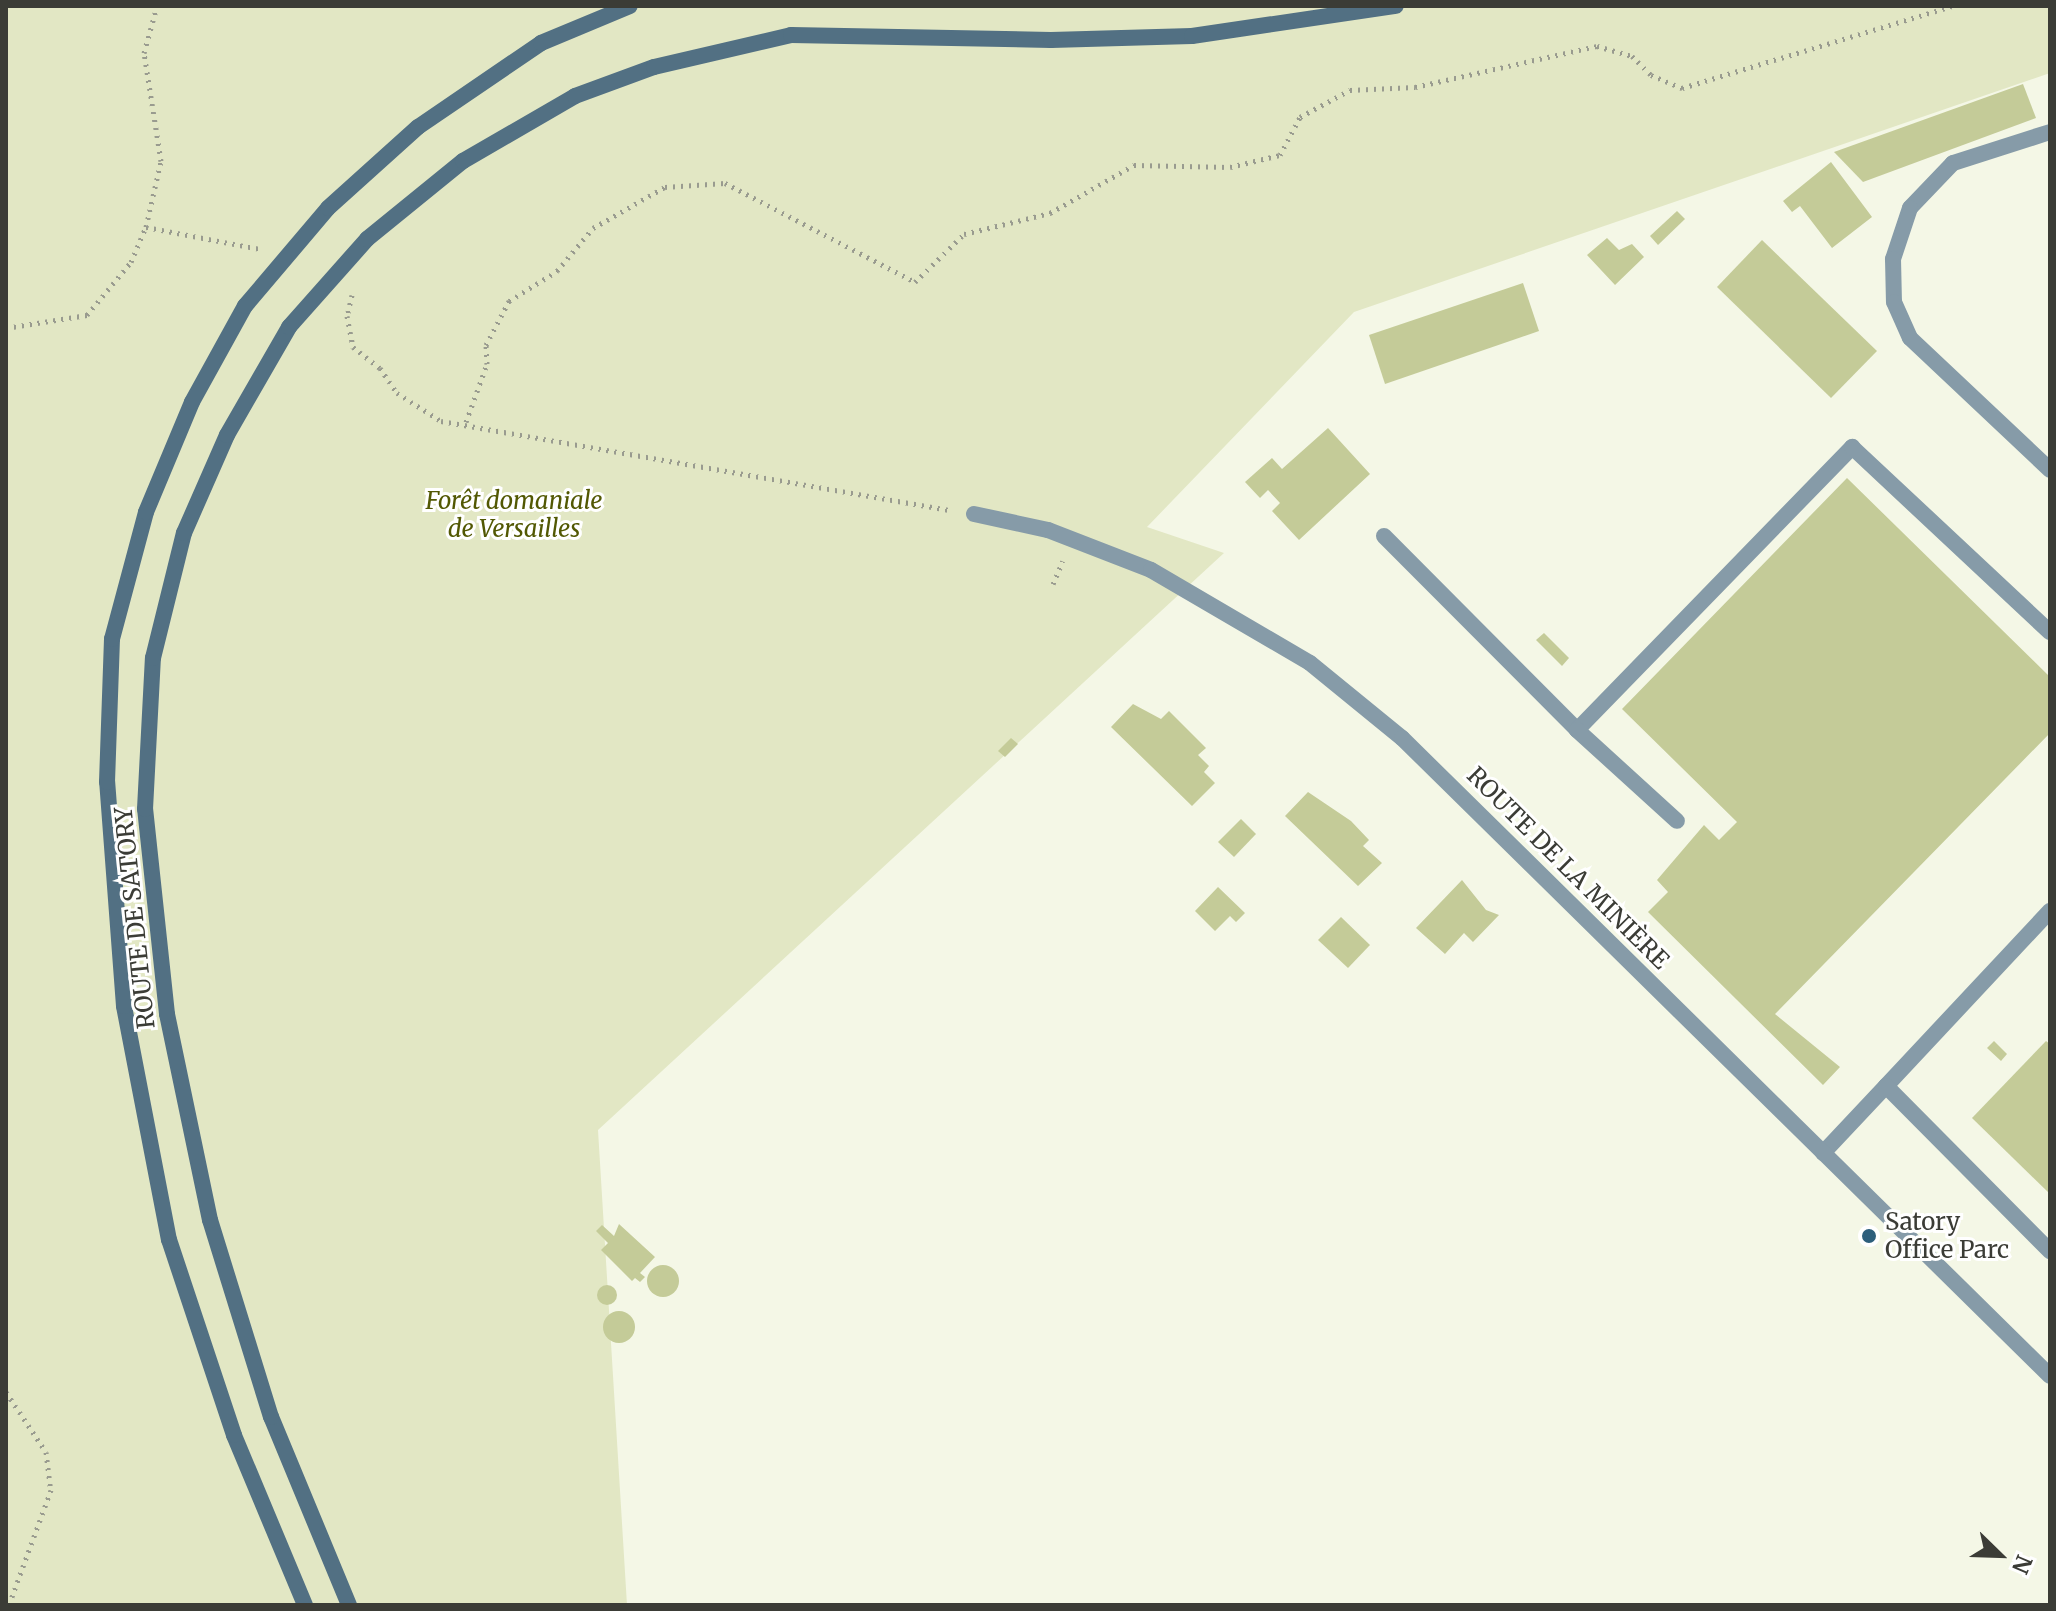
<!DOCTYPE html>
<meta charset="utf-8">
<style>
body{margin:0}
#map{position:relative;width:2056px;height:1611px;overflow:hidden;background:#f4f7e6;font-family:Merriweather,serif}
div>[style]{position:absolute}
.green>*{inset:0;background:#e2e7c4}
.building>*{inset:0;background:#c4cb98}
.round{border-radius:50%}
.path>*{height:5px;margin-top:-2.5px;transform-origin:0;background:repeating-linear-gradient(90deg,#999b8f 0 2px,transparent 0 8px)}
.service>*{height:16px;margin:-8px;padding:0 8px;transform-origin:8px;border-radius:8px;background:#869ba8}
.minor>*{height:16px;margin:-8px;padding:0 8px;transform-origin:8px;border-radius:8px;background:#869ba8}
.secondary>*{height:16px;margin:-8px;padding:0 8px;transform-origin:8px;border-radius:8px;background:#527083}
.dots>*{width:22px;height:22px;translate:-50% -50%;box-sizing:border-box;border:4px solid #fff;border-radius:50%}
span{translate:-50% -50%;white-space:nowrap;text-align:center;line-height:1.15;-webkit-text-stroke:6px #fff;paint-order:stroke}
.park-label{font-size:24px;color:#525803;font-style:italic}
.street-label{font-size:24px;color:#3b3c36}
.poi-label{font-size:24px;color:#3b3c36}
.left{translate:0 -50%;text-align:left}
.frame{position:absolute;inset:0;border:8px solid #3b3c36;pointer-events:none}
.north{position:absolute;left:1960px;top:1515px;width:80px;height:80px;-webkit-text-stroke:6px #fff;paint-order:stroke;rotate:113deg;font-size:22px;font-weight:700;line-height:32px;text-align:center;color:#3b3c36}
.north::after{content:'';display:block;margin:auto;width:28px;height:36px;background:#3b3c36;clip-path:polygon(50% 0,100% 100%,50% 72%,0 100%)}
</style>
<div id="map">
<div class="green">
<i style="clip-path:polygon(6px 6px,2050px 6px,2050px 73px,1354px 312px,1147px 527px,1224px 553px,598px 1130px,627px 1605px,6px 1605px)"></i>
</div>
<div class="building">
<i style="clip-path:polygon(2023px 84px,2036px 118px,1863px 182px,1834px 152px)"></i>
<i style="clip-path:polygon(1831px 162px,1872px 217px,1832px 248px,1800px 206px,1792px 212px,1783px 201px)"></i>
<i style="clip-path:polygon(1677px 211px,1685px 219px,1658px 245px,1650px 236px)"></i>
<i style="clip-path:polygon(1607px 238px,1619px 250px,1632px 244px,1644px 257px,1615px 285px,1587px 255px)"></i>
<i style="clip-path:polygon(1762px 240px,1877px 351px,1831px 398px,1717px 287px)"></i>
<i style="clip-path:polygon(1523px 283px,1539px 331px,1385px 384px,1369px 335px)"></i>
<i style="clip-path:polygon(1328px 428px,1370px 474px,1299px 540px,1272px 511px,1280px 503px,1268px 490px,1260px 498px,1245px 482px,1272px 458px,1282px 469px)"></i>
<i style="clip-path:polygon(1847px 478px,2050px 677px,2050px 733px,1775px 1014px,1840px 1067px,1823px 1085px,1648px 912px,1668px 892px,1657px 880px,1704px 825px,1719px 840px,1737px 822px,1622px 709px)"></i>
<i style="clip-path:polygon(1544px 633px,1569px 658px,1562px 666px,1536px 640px)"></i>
<i style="clip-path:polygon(1133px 704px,1161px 719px,1169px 711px,1206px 748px,1198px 755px,1209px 766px,1204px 772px,1215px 783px,1192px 806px,1111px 727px)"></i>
<i style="clip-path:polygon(1011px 738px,1018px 744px,1005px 757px,998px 751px)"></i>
<i style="clip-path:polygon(1308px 792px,1351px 821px,1369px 840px,1363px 846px,1382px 863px,1358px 886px,1285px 816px)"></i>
<i style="clip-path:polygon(1241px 819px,1256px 834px,1234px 857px,1218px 842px)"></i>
<i style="clip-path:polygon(1462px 880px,1486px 910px,1499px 915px,1473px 942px,1464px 933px,1445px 954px,1416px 928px)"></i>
<i style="clip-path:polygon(1218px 887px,1245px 913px,1236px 922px,1230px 916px,1215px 931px,1195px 911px)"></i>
<i style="clip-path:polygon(1341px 917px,1370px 945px,1348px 968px,1318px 940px)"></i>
<i style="clip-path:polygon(1994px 1041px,2007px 1054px,2001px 1061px,1987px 1048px)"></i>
<i style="clip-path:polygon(2046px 1041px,2050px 1044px,2050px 1194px,1972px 1118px)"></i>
<i style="clip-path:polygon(619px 1224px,655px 1257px,640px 1273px,645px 1277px,640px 1282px,635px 1278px,632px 1281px,601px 1250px,608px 1243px,596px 1231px,602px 1225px,614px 1236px)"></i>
<i class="round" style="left:647px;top:1265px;width:32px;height:32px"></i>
<i class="round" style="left:597px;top:1285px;width:20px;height:20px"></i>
<i class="round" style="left:603px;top:1311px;width:32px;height:32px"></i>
</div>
<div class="path">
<i style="left:146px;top:227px;width:116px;rotate:10.9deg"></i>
<i style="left:352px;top:295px;width:22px;rotate:103deg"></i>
<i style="left:347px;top:316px;width:32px;rotate:79deg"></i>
<i style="left:353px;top:347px;width:34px;rotate:38deg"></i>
<i style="left:380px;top:368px;width:30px;rotate:56deg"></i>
<i style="left:397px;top:393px;width:52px;rotate:32.5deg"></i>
<i style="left:441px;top:421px;width:516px;rotate:9.94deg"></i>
<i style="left:6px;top:328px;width:82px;rotate:-9.1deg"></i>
<i style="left:87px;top:315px;width:69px;rotate:-50.3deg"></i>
<i style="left:131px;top:262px;width:38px;rotate:-67deg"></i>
<i style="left:146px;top:227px;width:68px;rotate:-77.2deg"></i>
<i style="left:161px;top:161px;width:109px;rotate:-98.9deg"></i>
<i style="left:144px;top:53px;width:49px;rotate:-74.5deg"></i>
<i style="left:466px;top:422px;width:62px;rotate:-70.1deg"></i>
<i style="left:487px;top:364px;width:19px;rotate:-93deg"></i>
<i style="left:486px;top:345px;width:50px;rotate:-62.4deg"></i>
<i style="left:509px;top:301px;width:57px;rotate:-32deg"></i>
<i style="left:557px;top:271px;width:56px;rotate:-50.1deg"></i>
<i style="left:593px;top:228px;width:83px;rotate:-29.7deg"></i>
<i style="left:665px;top:187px;width:60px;rotate:-3.8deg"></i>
<i style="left:725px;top:183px;width:214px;rotate:27.5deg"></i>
<i style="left:915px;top:282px;width:69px;rotate:-44.4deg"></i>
<i style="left:964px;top:234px;width:89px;rotate:-13.7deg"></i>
<i style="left:1050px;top:213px;width:97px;rotate:-29.7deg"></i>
<i style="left:1134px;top:165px;width:96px;rotate:1.2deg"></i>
<i style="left:1230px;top:167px;width:51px;rotate:-13.5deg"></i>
<i style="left:1280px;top:155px;width:43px;rotate:-62.2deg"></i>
<i style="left:1300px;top:117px;width:57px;rotate:-28.4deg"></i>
<i style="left:1350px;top:90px;width:65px;rotate:-2.6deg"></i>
<i style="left:1415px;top:87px;width:187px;rotate:-12.7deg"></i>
<i style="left:1597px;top:46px;width:36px;rotate:16deg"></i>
<i style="left:1632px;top:56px;width:27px;rotate:45deg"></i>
<i style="left:1651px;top:75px;width:34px;rotate:23deg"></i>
<i style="left:1682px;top:88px;width:282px;rotate:-16.9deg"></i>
<i style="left:1053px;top:584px;width:25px;rotate:-67deg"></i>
<i style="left:6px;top:1392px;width:72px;rotate:56.3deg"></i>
<i style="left:46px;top:1452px;width:38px;rotate:83deg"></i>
<i style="left:51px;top:1490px;width:122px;rotate:110.1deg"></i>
</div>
<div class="service">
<i style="left:2050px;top:132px;width:102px;rotate:162.3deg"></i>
<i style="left:1953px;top:163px;width:62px;rotate:133.7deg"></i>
<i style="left:1910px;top:208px;width:54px;rotate:108.4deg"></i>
<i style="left:1893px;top:259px;width:43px;rotate:88.7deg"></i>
<i style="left:1894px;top:302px;width:39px;rotate:66deg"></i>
<i style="left:1910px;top:338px;width:192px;rotate:43.3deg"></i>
<i style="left:1384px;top:536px;width:274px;rotate:45.1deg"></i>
<i style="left:1577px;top:730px;width:395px;rotate:-45.8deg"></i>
<i style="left:1852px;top:447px;width:271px;rotate:43.1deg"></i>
<i style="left:1577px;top:730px;width:135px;rotate:42.3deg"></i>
<i style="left:1886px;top:1086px;width:240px;rotate:-46.9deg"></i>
<i style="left:1823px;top:1153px;width:92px;rotate:-46.8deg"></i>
<i style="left:1886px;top:1086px;width:233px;rotate:45.2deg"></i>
</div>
<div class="minor">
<i style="left:974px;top:514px;width:76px;rotate:12.2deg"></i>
<i style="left:1048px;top:530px;width:110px;rotate:21.2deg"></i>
<i style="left:1151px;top:570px;width:184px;rotate:30.3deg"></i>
<i style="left:1310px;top:663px;width:119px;rotate:39.2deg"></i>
<i style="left:1402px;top:738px;width:909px;rotate:44.55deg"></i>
</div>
<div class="secondary">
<i style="left:305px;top:1605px;width:184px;rotate:-112.7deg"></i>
<i style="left:234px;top:1435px;width:206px;rotate:-108.4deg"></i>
<i style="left:169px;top:1240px;width:238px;rotate:-100.9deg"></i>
<i style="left:124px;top:1006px;width:225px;rotate:-94.3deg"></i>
<i style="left:107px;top:782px;width:143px;rotate:-88deg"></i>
<i style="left:112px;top:639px;width:131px;rotate:-75deg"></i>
<i style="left:146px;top:512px;width:119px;rotate:-67.3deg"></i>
<i style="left:192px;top:402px;width:110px;rotate:-61.1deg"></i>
<i style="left:245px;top:306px;width:128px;rotate:-49.7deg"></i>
<i style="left:328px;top:208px;width:121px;rotate:-42deg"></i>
<i style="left:418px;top:127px;width:149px;rotate:-34.3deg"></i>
<i style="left:541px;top:43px;width:96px;rotate:-22.6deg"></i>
<i style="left:349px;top:1605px;width:204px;rotate:-112.5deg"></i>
<i style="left:271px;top:1417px;width:206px;rotate:-107.2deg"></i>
<i style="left:210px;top:1220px;width:210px;rotate:-101.8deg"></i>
<i style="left:167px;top:1014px;width:206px;rotate:-96.1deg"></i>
<i style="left:145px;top:809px;width:151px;rotate:-87deg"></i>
<i style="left:153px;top:658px;width:129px;rotate:-76.1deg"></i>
<i style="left:184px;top:533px;width:107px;rotate:-66.3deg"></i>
<i style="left:227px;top:435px;width:125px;rotate:-60.1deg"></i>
<i style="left:289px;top:327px;width:118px;rotate:-48.4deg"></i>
<i style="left:367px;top:239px;width:124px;rotate:-39.1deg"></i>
<i style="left:463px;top:161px;width:129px;rotate:-30.1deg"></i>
<i style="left:575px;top:96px;width:84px;rotate:-20.2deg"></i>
<i style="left:654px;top:67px;width:141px;rotate:-13.1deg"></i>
<i style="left:791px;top:35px;width:260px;rotate:1.1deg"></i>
<i style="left:1051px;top:40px;width:141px;rotate:-1.6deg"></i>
<i style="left:1192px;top:36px;width:206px;rotate:-8.4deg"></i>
</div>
<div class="dots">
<i style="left:1869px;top:1236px;background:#2c5e7b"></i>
</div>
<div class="park-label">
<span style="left:514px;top:515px">Forêt domaniale<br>de Versailles</span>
</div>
<div class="street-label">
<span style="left:1568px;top:868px;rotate:45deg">ROUTE DE LA MINIÈRE</span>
<span style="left:135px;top:918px;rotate:-96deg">ROUTE DE SATORY</span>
</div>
<div class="poi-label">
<span class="left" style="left:1885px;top:1236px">Satory<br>Office Parc</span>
</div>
<div class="frame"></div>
<div class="north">N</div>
</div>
